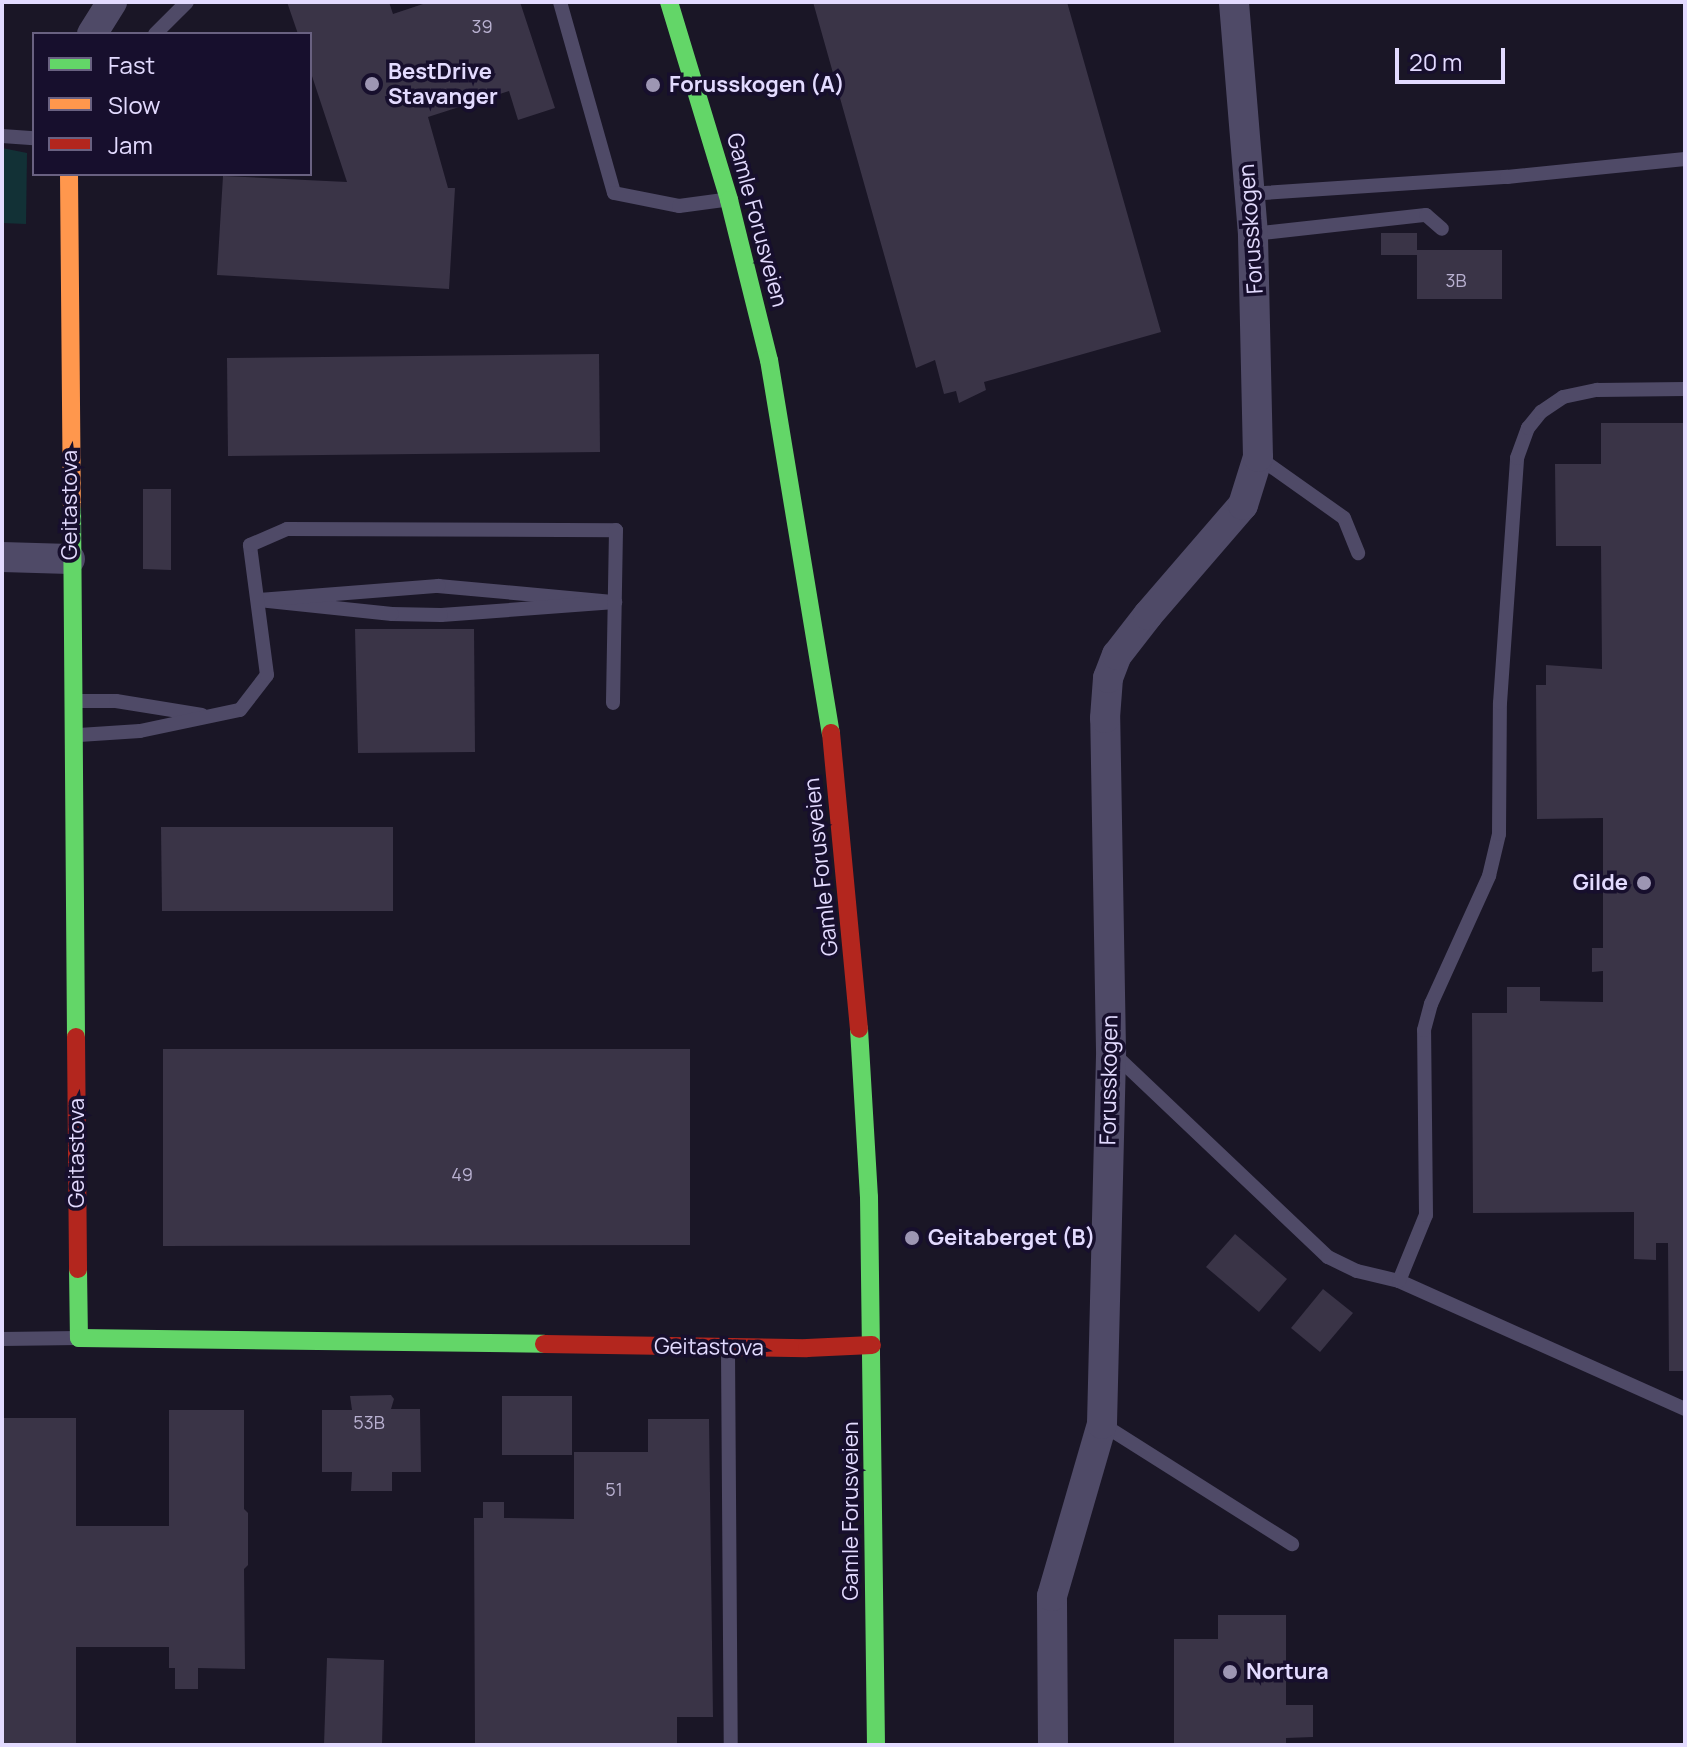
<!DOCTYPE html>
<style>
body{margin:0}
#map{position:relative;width:1687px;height:1747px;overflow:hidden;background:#1a1626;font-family:Manrope,sans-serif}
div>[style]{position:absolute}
.green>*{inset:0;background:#123136}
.building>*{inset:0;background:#3a3447}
.lane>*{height:14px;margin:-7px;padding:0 7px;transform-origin:7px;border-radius:7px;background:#4f4a67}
.street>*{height:30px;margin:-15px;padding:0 15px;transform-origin:15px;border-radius:15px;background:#4f4a67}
.fast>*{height:18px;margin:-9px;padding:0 9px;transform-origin:9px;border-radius:9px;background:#63d668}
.slow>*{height:18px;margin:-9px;padding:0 9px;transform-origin:9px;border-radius:9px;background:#ff974d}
.jam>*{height:18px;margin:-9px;padding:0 9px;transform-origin:9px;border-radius:9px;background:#b3261e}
.dots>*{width:22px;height:22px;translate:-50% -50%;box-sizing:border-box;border:4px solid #170f2d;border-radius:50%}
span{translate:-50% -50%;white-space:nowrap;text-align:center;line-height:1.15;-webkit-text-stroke:7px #170f2d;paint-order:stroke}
.number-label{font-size:18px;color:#b9b1d1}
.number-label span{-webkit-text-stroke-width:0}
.poi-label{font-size:22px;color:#e3dbff;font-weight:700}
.left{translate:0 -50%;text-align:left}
.right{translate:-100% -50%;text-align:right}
.street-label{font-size:22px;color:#e3dbff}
.frame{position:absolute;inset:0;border:4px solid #e3dbff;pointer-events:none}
.legend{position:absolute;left:32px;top:32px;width:280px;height:144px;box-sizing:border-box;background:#170f2d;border:2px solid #696181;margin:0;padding:10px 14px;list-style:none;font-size:24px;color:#e3dbff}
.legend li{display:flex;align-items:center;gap:16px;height:40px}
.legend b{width:40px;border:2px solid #696181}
.scale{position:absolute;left:1395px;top:48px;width:110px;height:36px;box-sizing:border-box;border:4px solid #e3dbff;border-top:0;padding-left:10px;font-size:24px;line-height:28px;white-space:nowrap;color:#e3dbff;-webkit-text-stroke:6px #170f2d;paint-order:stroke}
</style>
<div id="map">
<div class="green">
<i style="clip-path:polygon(2px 148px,27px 153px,26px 224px,2px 223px)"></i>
</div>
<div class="building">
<i style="clip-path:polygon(287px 2px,389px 2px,393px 14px,429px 2px,520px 2px,555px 108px,518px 120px,509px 91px,428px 117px,448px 188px,455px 188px,449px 289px,217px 275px,223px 176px,347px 182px,310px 70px,310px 34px,298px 34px)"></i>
<i style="clip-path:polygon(813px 2px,1067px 2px,1161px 332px,984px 382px,986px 390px,959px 403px,956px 391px,944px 394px,935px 360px,916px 368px)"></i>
<i style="clip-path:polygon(1381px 233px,1417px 233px,1417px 250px,1502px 250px,1502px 299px,1417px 299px,1417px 255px,1381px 255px)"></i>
<i style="clip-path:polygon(599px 354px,600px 452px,228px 456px,227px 358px)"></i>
<i style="clip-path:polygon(1601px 423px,1685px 423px,1685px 1371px,1669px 1371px,1668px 1243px,1656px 1243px,1656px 1260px,1634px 1259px,1634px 1212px,1473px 1213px,1472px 1013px,1507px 1013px,1507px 987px,1540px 987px,1540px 1001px,1603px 1002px,1603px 971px,1592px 972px,1592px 948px,1603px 948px,1603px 818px,1537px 819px,1536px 685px,1546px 685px,1546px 665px,1602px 669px,1601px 546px,1556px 546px,1555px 464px,1601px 464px)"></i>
<i style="clip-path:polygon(143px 489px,171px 489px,171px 570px,143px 569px)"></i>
<i style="clip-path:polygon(355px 629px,474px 629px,475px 752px,358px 753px)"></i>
<i style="clip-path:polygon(161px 827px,393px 827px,393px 911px,162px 911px)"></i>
<i style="clip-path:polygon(163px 1049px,690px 1049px,690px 1245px,163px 1246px)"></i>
<i style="clip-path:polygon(1235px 1234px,1287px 1279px,1259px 1312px,1206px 1267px)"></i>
<i style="clip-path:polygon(1323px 1289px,1353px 1313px,1320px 1352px,1291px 1328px)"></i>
<i style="clip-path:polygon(350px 1396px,391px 1395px,394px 1399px,391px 1409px,420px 1409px,421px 1472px,392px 1472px,392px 1491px,351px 1491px,352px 1472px,322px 1472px,322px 1410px,352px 1410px)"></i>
<i style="clip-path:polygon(502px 1396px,572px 1396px,572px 1455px,502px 1455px)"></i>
<i style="clip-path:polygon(169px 1410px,244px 1410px,244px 1509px,248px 1513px,248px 1565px,244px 1569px,245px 1669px,198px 1668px,198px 1689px,175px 1689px,175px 1668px,169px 1668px,169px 1647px,76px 1647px,76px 1745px,2px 1745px,2px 1418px,76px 1418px,76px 1526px,169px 1526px)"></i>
<i style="clip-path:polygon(648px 1419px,709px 1419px,713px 1717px,677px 1717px,677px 1745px,475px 1745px,474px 1518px,483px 1518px,483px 1502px,504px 1502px,504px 1518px,574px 1519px,574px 1452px,648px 1452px)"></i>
<i style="clip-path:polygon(1218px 1615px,1286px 1615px,1286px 1705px,1313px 1705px,1313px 1737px,1286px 1738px,1286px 1745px,1174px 1745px,1174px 1639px,1218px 1639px)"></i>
<i style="clip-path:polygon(327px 1658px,384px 1660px,382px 1745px,324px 1745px)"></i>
</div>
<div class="lane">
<i style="left:560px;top:2px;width:198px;rotate:74.2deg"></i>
<i style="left:614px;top:193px;width:66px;rotate:11.3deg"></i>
<i style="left:679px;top:206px;width:45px;rotate:-7.6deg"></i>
<i style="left:155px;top:34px;width:45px;rotate:-45deg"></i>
<i style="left:2px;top:136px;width:32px;rotate:4deg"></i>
<i style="left:1249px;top:194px;width:259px;rotate:-3.8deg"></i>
<i style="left:1507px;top:177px;width:179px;rotate:-5.8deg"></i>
<i style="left:1253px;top:234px;width:174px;rotate:-6.3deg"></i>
<i style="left:1426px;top:215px;width:21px;rotate:41deg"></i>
<i style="left:1258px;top:457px;width:105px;rotate:35.3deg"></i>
<i style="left:1344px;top:518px;width:38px;rotate:68deg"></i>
<i style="left:438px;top:586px;width:178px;rotate:5.2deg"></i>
<i style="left:615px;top:602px;width:174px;rotate:175.7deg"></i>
<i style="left:441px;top:615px;width:49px;rotate:-178.8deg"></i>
<i style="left:392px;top:614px;width:134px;rotate:-174deg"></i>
<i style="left:259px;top:600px;width:180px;rotate:-4.5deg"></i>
<i style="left:76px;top:701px;width:40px"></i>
<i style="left:116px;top:701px;width:87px;rotate:9.2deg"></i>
<i style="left:79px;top:735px;width:61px;rotate:-3.8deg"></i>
<i style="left:140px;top:731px;width:102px;rotate:-11.9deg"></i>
<i style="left:240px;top:710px;width:44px;rotate:-52.4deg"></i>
<i style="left:267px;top:675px;width:131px;rotate:-97.5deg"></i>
<i style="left:250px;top:545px;width:40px;rotate:-23.4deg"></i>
<i style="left:287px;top:529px;width:329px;rotate:0.2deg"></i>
<i style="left:616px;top:530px;width:173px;rotate:91deg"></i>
<i style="left:1114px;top:1054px;width:295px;rotate:43.5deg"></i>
<i style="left:1328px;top:1257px;width:32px;rotate:26deg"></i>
<i style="left:1357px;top:1271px;width:43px;rotate:13.4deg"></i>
<i style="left:1399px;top:1281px;width:313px;rotate:24.1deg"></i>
<i style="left:1399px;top:1281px;width:71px;rotate:-67.8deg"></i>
<i style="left:1426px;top:1215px;width:185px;rotate:-90.6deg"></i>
<i style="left:1424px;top:1030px;width:27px;rotate:-75deg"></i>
<i style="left:1431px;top:1004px;width:141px;rotate:-65.6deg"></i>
<i style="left:1489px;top:876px;width:43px;rotate:-76.6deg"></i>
<i style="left:1499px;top:834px;width:131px;rotate:-89.6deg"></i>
<i style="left:1500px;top:703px;width:246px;rotate:-86deg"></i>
<i style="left:1517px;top:458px;width:32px;rotate:-70deg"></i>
<i style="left:1528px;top:428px;width:21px;rotate:-51deg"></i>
<i style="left:1541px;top:412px;width:27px;rotate:-34deg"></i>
<i style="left:1563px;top:397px;width:35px;rotate:-12deg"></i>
<i style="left:1597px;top:390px;width:88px;rotate:-0.7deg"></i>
<i style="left:2px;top:1339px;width:76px;rotate:-0.8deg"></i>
<i style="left:728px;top:1352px;width:393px;rotate:89.6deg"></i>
<i style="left:1102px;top:1424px;width:225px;rotate:32.3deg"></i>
</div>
<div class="street">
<i style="left:92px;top:34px;width:38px;rotate:-58deg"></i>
<i style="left:2px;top:557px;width:68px;rotate:1.7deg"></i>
<i style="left:1053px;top:1745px;width:149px;rotate:-90.4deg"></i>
<i style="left:1052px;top:1596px;width:179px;rotate:-73.8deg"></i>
<i style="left:1102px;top:1424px;width:374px;rotate:-88.6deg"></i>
<i style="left:1111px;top:1050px;width:332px;rotate:-91deg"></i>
<i style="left:1105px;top:718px;width:40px;rotate:-85.7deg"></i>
<i style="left:1108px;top:678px;width:25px;rotate:-69deg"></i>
<i style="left:1117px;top:655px;width:51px;rotate:-52.2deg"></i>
<i style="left:1148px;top:615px;width:145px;rotate:-49.2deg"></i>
<i style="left:1243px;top:505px;width:50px;rotate:-72.6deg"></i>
<i style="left:1258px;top:457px;width:223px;rotate:-91.3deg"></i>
<i style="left:1253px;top:234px;width:233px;rotate:-94.7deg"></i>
</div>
<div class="fast">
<i style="left:669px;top:2px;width:207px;rotate:73.1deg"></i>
<i style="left:729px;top:200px;width:165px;rotate:76deg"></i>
<i style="left:769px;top:360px;width:378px;rotate:80.6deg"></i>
<i style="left:72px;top:505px;width:532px;rotate:89.57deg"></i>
<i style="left:859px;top:1029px;width:168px;rotate:86.6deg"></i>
<i style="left:869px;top:1197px;width:548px;rotate:89.27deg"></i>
<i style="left:78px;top:1269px;width:69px;rotate:89.2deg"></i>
<i style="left:79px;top:1338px;width:465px;rotate:0.7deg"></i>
</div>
<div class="slow">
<i style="left:69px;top:174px;width:331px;rotate:89.5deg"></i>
</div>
<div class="jam">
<i style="left:831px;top:733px;width:297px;rotate:84.6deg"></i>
<i style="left:76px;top:1037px;width:232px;rotate:89.5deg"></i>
<i style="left:544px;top:1344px;width:263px;rotate:0.9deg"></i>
<i style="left:807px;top:1348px;width:65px;rotate:-2.6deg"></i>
</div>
<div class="dots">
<i style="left:372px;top:84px;background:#9d96b3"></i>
<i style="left:653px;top:85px;background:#9d96b3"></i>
<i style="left:1644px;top:883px;background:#9d96b3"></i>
<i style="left:912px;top:1238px;background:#9d96b3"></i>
<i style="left:1230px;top:1672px;background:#9d96b3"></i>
</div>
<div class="number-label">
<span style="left:482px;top:26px">39</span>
<span style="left:1456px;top:280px">3B</span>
<span style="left:462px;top:1174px">49</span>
<span style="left:369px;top:1422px">53B</span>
<span style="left:614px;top:1489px">51</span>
</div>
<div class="poi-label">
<span class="left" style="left:388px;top:84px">BestDrive<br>Stavanger</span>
<span class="left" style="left:669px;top:85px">Forusskogen (A)</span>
<span class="right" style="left:1628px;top:883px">Gilde</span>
<span class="left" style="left:928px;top:1238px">Geitaberget (B)</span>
<span class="left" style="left:1246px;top:1672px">Nortura</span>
</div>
<div class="street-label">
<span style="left:757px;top:220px;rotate:75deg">Gamle Forusveien</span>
<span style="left:1251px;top:229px;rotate:-94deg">Forusskogen</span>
<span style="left:70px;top:505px;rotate:-90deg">Geitastova</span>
<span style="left:821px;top:867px;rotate:-96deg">Gamle Forusveien</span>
<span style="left:1109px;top:1080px;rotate:-89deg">Forusskogen</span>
<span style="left:77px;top:1153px;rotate:-90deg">Geitastova</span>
<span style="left:709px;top:1347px;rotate:1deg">Geitastova</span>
<span style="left:851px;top:1511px;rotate:-90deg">Gamle Forusveien</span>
</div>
<div class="frame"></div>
<ul class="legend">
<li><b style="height:10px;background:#63d668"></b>Fast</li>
<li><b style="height:10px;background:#ff974d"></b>Slow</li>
<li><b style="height:10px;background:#b3261e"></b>Jam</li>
</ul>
<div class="scale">20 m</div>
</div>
